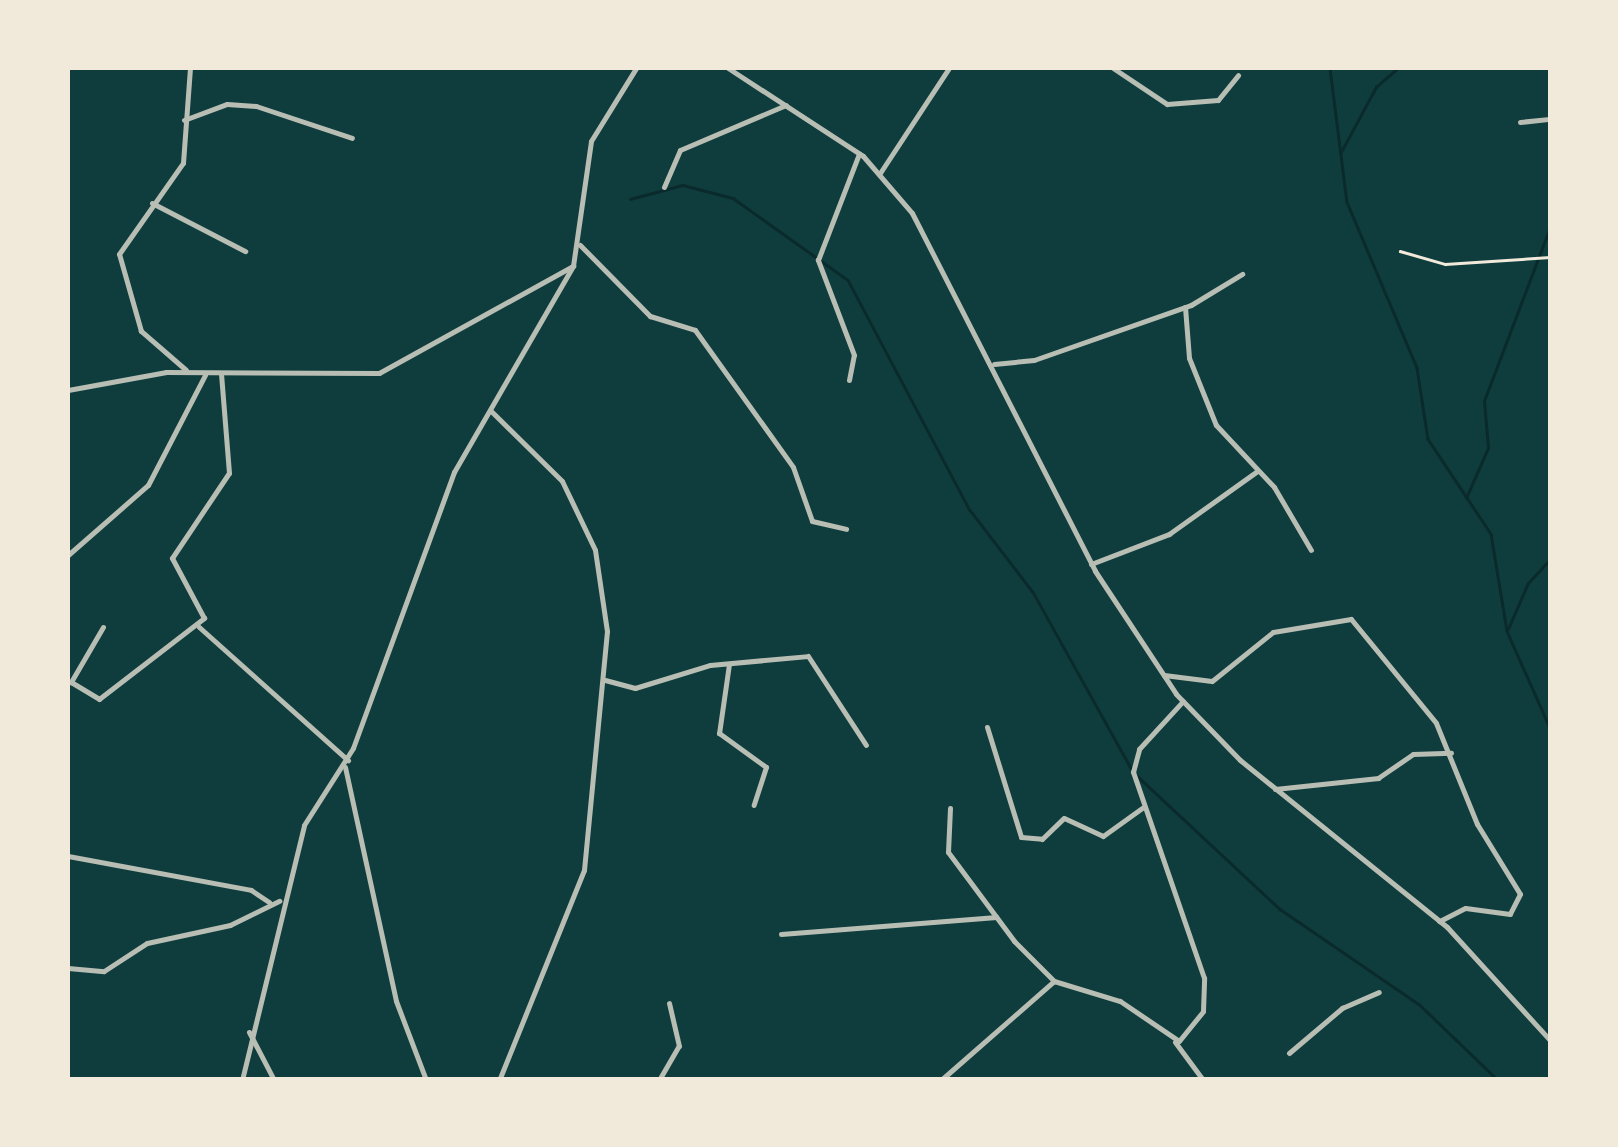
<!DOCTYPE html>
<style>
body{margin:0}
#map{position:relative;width:1618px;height:1147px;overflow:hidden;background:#0f3d3e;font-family:Lato,sans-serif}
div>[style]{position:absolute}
.stream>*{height:2.5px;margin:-1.25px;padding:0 1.25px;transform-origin:1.25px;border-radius:1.25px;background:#0a2a2b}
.path>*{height:2.5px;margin:-1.25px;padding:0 1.25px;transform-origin:1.25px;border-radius:1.25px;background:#f1e9da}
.minor>*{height:5px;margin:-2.5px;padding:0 2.5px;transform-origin:2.5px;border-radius:2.5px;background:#b8beb3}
.tertiary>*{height:5px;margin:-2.5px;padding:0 2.5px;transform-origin:2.5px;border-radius:2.5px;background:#b8beb3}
span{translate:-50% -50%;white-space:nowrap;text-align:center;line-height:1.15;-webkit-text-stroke:10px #f1e9da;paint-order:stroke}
.frame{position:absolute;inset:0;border:70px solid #f1e9da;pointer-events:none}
</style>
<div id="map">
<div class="stream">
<i style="left:1330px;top:68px;width:135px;rotate:82.8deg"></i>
<i style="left:1347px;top:202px;width:180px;rotate:67.1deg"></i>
<i style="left:1417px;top:368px;width:72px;rotate:81.2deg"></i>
<i style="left:1428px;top:439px;width:114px;rotate:56.4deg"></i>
<i style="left:1491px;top:534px;width:98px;rotate:80.6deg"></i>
<i style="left:1507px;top:631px;width:106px;rotate:66.1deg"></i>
<i style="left:1341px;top:152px;width:74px;rotate:-61.7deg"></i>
<i style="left:1376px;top:87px;width:29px;rotate:-41deg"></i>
<i style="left:630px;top:199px;width:55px;rotate:-14.8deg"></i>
<i style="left:683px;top:185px;width:52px;rotate:14.6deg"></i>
<i style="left:733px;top:198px;width:141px;rotate:35.5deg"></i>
<i style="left:848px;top:280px;width:260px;rotate:62.1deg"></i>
<i style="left:970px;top:510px;width:103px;rotate:52.5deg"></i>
<i style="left:1033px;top:592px;width:206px;rotate:60.9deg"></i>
<i style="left:1133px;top:772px;width:201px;rotate:43deg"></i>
<i style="left:1280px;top:909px;width:168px;rotate:34.4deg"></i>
<i style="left:1419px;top:1004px;width:110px;rotate:43.9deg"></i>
<i style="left:1466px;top:498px;width:55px;rotate:-66.3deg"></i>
<i style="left:1488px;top:448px;width:47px;rotate:-94.9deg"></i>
<i style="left:1484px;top:401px;width:186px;rotate:-69.2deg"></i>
<i style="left:1508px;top:629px;width:50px;rotate:-66.5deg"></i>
<i style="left:1528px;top:583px;width:33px;rotate:-47deg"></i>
</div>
<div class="path">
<i style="left:1400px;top:251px;width:47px;rotate:16.1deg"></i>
<i style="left:1445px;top:264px;width:105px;rotate:-3.8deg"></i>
</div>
<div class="minor">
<i style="left:1113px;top:68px;width:65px;rotate:33.7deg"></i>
<i style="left:1167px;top:104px;width:51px;rotate:-4.5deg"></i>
<i style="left:1218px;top:100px;width:32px;rotate:-51deg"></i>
<i style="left:184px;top:120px;width:46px;rotate:-20.4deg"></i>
<i style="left:227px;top:104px;width:29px;rotate:4deg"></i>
<i style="left:256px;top:106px;width:101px;rotate:18.4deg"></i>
<i style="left:1520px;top:122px;width:30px;rotate:-6deg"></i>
<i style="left:880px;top:173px;width:126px;rotate:-56.7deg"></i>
<i style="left:664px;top:187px;width:40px;rotate:-66.6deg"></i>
<i style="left:680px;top:150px;width:115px;rotate:-23deg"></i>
<i style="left:152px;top:203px;width:105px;rotate:27.3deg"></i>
<i style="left:580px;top:245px;width:100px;rotate:45.4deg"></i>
<i style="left:650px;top:316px;width:47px;rotate:17.3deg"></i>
<i style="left:695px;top:330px;width:168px;rotate:54.4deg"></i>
<i style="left:793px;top:467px;width:57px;rotate:70.6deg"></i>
<i style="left:812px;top:521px;width:35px;rotate:13deg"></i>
<i style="left:1185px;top:307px;width:51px;rotate:85.5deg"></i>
<i style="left:1189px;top:358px;width:72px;rotate:68.1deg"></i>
<i style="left:1216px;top:425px;width:85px;rotate:46.9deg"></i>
<i style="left:1274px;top:487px;width:73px;rotate:59.6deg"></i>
<i style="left:994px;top:364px;width:40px;rotate:-5.7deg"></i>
<i style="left:1034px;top:360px;width:166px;rotate:-19.3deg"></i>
<i style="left:1191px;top:305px;width:60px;rotate:-31.3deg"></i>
<i style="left:186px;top:370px;width:60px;rotate:-139.1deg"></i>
<i style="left:141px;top:331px;width:80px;rotate:-105.9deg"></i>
<i style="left:119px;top:254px;width:111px;rotate:-54.9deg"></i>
<i style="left:183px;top:163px;width:95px;rotate:-85.8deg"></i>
<i style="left:849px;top:380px;width:25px;rotate:-79deg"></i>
<i style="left:854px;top:355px;width:102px;rotate:-110.8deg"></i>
<i style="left:818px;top:260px;width:114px;rotate:-68.9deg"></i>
<i style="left:68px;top:390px;width:100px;rotate:-10.4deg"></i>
<i style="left:166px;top:372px;width:213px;rotate:0.3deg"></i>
<i style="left:379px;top:373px;width:222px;rotate:-28.9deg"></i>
<i style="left:492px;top:412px;width:98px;rotate:44.6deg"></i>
<i style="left:562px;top:481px;width:76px;rotate:64.4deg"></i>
<i style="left:595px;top:550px;width:82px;rotate:81.6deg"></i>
<i style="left:607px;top:631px;width:240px;rotate:95.5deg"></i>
<i style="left:584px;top:870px;width:227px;rotate:112deg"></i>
<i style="left:68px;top:555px;width:106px;rotate:-41.2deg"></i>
<i style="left:148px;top:485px;width:124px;rotate:-62.6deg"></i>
<i style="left:1091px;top:564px;width:84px;rotate:-21deg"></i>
<i style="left:1169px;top:534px;width:107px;rotate:-35.5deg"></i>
<i style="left:103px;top:627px;width:64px;rotate:120.2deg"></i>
<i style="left:71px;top:682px;width:33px;rotate:31deg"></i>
<i style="left:99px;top:699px;width:133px;rotate:-37.6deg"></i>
<i style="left:204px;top:618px;width:68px;rotate:-118.1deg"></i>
<i style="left:172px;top:558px;width:102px;rotate:-56.2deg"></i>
<i style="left:229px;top:473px;width:99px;rotate:-94.6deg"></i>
<i style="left:199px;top:627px;width:200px;rotate:41.8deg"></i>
<i style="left:729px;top:664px;width:70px;rotate:98.2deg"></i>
<i style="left:719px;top:733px;width:58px;rotate:35.9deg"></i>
<i style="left:766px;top:767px;width:40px;rotate:108deg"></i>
<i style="left:1164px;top:675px;width:48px;rotate:7.1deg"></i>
<i style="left:1212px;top:681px;width:78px;rotate:-38.8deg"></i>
<i style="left:1273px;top:632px;width:79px;rotate:-9.5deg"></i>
<i style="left:1351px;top:619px;width:134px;rotate:50.7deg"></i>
<i style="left:1436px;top:723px;width:109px;rotate:67.9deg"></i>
<i style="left:1477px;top:824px;width:82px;rotate:58.4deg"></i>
<i style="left:1520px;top:894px;width:22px;rotate:117deg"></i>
<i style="left:1510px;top:914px;width:45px;rotate:-172.4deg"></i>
<i style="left:1465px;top:908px;width:29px;rotate:153deg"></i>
<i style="left:605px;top:680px;width:31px;rotate:15deg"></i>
<i style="left:635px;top:688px;width:78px;rotate:-17deg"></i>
<i style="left:710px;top:665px;width:98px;rotate:-5.2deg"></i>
<i style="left:808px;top:656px;width:106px;rotate:56.9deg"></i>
<i style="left:987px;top:727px;width:115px;rotate:72.8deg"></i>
<i style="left:1021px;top:837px;width:21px;rotate:5deg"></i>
<i style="left:1042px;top:839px;width:30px;rotate:-44deg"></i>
<i style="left:1064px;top:818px;width:43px;rotate:24.8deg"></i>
<i style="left:1103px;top:836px;width:48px;rotate:-35.7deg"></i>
<i style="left:345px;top:767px;width:239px;rotate:77.7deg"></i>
<i style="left:396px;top:1001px;width:85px;rotate:69.2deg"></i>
<i style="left:1275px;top:789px;width:104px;rotate:-6.1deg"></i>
<i style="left:1378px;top:778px;width:42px;rotate:-34.4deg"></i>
<i style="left:1413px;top:754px;width:38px;rotate:-2deg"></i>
<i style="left:950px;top:808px;width:44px;rotate:92.6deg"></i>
<i style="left:948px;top:852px;width:111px;rotate:53.4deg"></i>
<i style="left:1014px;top:941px;width:57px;rotate:45deg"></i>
<i style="left:1054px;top:981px;width:69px;rotate:16.9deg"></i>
<i style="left:1120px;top:1001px;width:71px;rotate:34.1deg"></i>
<i style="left:1179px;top:1041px;width:38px;rotate:-51deg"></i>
<i style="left:1203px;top:1011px;width:33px;rotate:-88deg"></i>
<i style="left:1204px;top:978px;width:218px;rotate:-109deg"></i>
<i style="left:1133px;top:772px;width:24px;rotate:-75deg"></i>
<i style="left:1139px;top:749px;width:65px;rotate:-47.5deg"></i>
<i style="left:68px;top:856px;width:186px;rotate:10.5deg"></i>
<i style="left:251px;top:890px;width:22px;rotate:34deg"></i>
<i style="left:781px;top:934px;width:216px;rotate:-4.5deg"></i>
<i style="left:68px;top:968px;width:36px;rotate:5deg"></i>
<i style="left:104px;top:971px;width:51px;rotate:-33.1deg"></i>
<i style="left:147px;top:943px;width:85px;rotate:-12.2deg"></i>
<i style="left:230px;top:925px;width:55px;rotate:-26.1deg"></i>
<i style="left:249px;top:1032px;width:54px;rotate:62.5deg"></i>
<i style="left:1175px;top:1042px;width:47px;rotate:53.6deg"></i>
<i style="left:1289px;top:1053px;width:70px;rotate:-40.3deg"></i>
<i style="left:1342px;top:1008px;width:40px;rotate:-23.4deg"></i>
<i style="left:659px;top:1080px;width:39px;rotate:-60deg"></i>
<i style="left:679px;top:1046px;width:44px;rotate:-103.1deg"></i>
<i style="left:941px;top:1080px;width:150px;rotate:-41.2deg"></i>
</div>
<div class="tertiary">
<i style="left:728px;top:68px;width:161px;rotate:33.1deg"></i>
<i style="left:863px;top:156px;width:75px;rotate:49.3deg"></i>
<i style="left:912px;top:213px;width:402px;rotate:62.9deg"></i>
<i style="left:1095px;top:571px;width:147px;rotate:56.6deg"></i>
<i style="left:1176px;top:694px;width:92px;rotate:45.9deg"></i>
<i style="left:1240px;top:760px;width:266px;rotate:38.9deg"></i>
<i style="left:1447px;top:927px;width:153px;rotate:47.7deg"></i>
<i style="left:242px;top:1080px;width:262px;rotate:-76.3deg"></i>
<i style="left:304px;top:825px;width:91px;rotate:-57.5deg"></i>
<i style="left:353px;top:748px;width:294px;rotate:-69.9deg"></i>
<i style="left:454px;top:472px;width:238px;rotate:-60deg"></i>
<i style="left:573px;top:266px;width:126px;rotate:-81.8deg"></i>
<i style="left:591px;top:141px;width:86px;rotate:-58.3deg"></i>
</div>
<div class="frame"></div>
</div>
